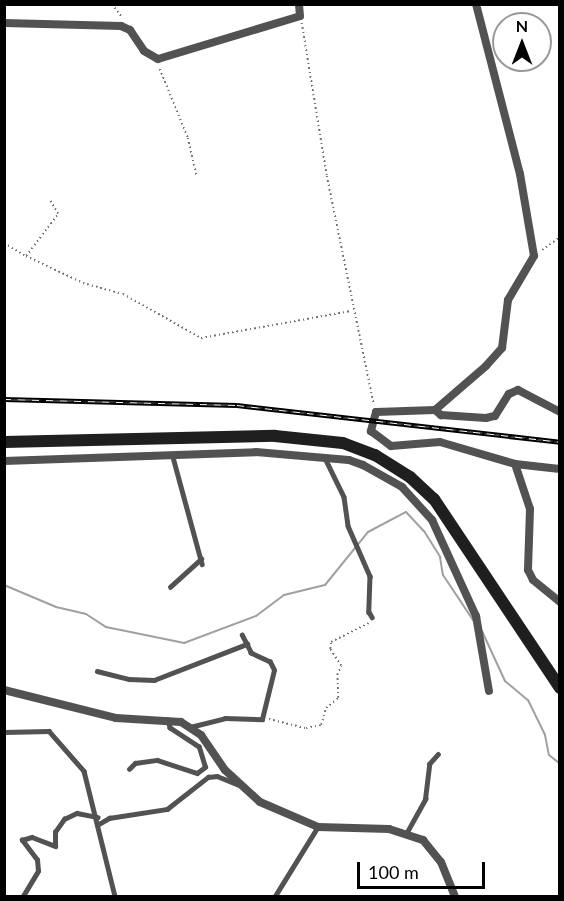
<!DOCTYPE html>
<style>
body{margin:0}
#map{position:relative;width:564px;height:901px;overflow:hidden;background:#fff;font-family:Lato,sans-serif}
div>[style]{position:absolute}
.stream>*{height:2px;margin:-1px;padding:0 1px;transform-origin:1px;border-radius:1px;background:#a0a0a0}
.path>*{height:1.5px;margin-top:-0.75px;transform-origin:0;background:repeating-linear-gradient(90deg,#747474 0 1.5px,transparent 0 4.5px)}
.lane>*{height:4.5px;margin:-2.25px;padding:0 2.25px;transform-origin:2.25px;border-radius:2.25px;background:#525252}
.street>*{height:8px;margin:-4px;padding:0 4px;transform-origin:4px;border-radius:4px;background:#525252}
.secondary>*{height:12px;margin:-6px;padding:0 6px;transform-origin:6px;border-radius:6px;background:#1f1f1f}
.rail>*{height:4.5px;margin-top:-2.25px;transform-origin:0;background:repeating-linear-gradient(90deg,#fff 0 7px,#000 0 14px);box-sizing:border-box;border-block:2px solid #000}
span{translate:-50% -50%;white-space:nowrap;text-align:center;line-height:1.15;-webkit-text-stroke:4.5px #fff;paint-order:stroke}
.frame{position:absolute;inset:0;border:6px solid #000;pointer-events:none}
.north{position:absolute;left:492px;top:12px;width:60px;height:60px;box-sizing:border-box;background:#fff;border:2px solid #999;border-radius:50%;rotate:0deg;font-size:16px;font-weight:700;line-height:24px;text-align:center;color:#000}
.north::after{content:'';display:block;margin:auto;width:21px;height:27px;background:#000;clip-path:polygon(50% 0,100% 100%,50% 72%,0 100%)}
.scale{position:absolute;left:357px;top:862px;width:128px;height:27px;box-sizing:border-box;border:3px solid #000;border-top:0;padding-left:8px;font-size:18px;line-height:21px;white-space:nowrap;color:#000;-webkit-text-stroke:4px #fff;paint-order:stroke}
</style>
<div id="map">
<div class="stream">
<i style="left:4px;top:585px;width:56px;rotate:22.9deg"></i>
<i style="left:56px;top:607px;width:31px;rotate:13deg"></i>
<i style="left:86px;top:614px;width:24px;rotate:33deg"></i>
<i style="left:106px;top:627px;width:80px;rotate:11.6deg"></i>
<i style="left:184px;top:643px;width:77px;rotate:-20.6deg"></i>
<i style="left:256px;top:616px;width:35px;rotate:-37deg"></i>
<i style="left:284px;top:595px;width:42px;rotate:-13.7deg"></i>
<i style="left:325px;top:585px;width:68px;rotate:-50.9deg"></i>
<i style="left:368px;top:532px;width:43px;rotate:-27.8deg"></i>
<i style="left:406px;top:512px;width:26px;rotate:47deg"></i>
<i style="left:424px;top:531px;width:31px;rotate:58deg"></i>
<i style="left:440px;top:557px;width:18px;rotate:81deg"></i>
<i style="left:443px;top:575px;width:54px;rotate:56.3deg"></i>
<i style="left:482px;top:631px;width:55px;rotate:65.3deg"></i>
<i style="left:505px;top:681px;width:30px;rotate:40deg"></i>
<i style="left:528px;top:700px;width:39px;rotate:64deg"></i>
<i style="left:545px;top:735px;width:20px;rotate:79deg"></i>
<i style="left:549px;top:755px;width:14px;rotate:39deg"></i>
</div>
<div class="path">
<i style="left:112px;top:4px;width:16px;rotate:52deg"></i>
<i style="left:302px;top:23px;width:155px;rotate:80.7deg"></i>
<i style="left:327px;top:176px;width:233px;rotate:78.4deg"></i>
<i style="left:160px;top:69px;width:74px;rotate:67.9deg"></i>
<i style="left:188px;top:138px;width:40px;rotate:77deg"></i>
<i style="left:4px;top:243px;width:26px;rotate:31deg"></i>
<i style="left:26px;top:256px;width:53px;rotate:-52.7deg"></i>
<i style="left:58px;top:214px;width:17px;rotate:-121deg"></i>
<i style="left:542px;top:250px;width:22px;rotate:-36deg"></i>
<i style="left:26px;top:256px;width:63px;rotate:25.3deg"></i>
<i style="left:83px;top:283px;width:41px;rotate:15.4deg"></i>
<i style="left:123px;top:294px;width:90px;rotate:29.4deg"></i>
<i style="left:201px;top:338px;width:152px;rotate:-10.2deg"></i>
<i style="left:269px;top:719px;width:38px;rotate:14deg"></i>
<i style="left:306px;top:728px;width:15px;rotate:-11deg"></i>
<i style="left:321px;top:725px;width:18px;rotate:-74deg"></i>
<i style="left:326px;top:708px;width:16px;rotate:-40deg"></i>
<i style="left:338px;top:698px;width:23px;rotate:-92deg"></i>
<i style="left:337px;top:675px;width:10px;rotate:-66deg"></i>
<i style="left:341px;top:666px;width:20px;rotate:-123deg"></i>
<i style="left:330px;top:649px;width:7px;rotate:-82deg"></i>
<i style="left:331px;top:642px;width:42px;rotate:-26.6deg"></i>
</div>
<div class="lane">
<i style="left:173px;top:457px;width:111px;rotate:74.8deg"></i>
<i style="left:325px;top:458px;width:43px;rotate:64deg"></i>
<i style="left:344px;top:497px;width:29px;rotate:82deg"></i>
<i style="left:348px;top:526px;width:55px;rotate:66.3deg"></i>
<i style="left:370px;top:576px;width:36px;rotate:92deg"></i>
<i style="left:369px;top:612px;width:6px;rotate:59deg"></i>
<i style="left:170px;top:587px;width:42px;rotate:-42.1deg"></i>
<i style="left:97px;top:671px;width:33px;rotate:14deg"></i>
<i style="left:129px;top:679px;width:25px;rotate:2deg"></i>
<i style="left:154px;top:680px;width:100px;rotate:-21.2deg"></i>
<i style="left:190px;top:727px;width:36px;rotate:-14deg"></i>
<i style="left:225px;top:718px;width:37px;rotate:2deg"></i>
<i style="left:262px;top:719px;width:50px;rotate:-76.2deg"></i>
<i style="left:274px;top:670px;width:9px;rotate:-117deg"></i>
<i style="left:270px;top:662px;width:21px;rotate:-155deg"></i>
<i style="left:251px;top:653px;width:20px;rotate:-117deg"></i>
<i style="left:4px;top:732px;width:45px;rotate:-1.3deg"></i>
<i style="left:49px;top:731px;width:53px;rotate:48.8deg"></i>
<i style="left:84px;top:771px;width:129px;rotate:76.1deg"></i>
<i style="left:129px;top:769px;width:8px;rotate:-45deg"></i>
<i style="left:135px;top:763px;width:22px;rotate:-8deg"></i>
<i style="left:157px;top:760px;width:42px;rotate:18deg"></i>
<i style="left:197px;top:773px;width:10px;rotate:-37deg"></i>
<i style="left:205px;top:767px;width:21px;rotate:-107deg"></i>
<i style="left:199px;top:747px;width:35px;rotate:-147deg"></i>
<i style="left:170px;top:728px;width:9px;rotate:-111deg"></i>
<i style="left:99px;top:824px;width:12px;rotate:-31deg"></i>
<i style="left:109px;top:818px;width:59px;rotate:-8.8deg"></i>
<i style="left:167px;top:809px;width:52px;rotate:-38deg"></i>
<i style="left:208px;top:777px;width:9px;rotate:-6deg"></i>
<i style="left:217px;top:776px;width:22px;rotate:22deg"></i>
<i style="left:407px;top:832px;width:38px;rotate:-61deg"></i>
<i style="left:425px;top:799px;width:35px;rotate:-83deg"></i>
<i style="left:429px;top:764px;width:13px;rotate:-48deg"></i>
<i style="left:23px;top:896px;width:29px;rotate:-59deg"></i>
<i style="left:38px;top:871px;width:11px;rotate:-95deg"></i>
<i style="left:37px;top:860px;width:25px;rotate:-127deg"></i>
<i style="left:22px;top:840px;width:10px;rotate:-17deg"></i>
<i style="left:32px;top:837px;width:25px;rotate:21deg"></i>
<i style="left:55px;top:846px;width:14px;rotate:-90deg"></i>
<i style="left:55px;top:832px;width:16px;rotate:-55deg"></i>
<i style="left:64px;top:819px;width:14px;rotate:-25deg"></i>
<i style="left:77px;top:813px;width:21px;rotate:11deg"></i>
<i style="left:275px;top:896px;width:80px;rotate:-58.3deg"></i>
</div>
<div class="street">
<i style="left:476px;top:4px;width:176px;rotate:75.5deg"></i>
<i style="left:520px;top:174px;width:83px;rotate:80.3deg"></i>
<i style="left:534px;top:256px;width:51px;rotate:120.6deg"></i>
<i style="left:508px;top:300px;width:48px;rotate:97.1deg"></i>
<i style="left:502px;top:348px;width:24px;rotate:132deg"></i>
<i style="left:486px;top:366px;width:67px;rotate:139.2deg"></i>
<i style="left:435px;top:410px;width:59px;rotate:178.1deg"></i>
<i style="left:376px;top:412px;width:20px;rotate:105deg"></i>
<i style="left:371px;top:431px;width:25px;rotate:37deg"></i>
<i style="left:391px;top:446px;width:49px;rotate:-4.7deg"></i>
<i style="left:440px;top:442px;width:78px;rotate:16.3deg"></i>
<i style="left:515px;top:464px;width:47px;rotate:71.6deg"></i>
<i style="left:530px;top:509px;width:61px;rotate:91.9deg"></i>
<i style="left:528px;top:570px;width:11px;rotate:63deg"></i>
<i style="left:533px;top:580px;width:35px;rotate:39deg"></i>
<i style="left:4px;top:23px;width:117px;rotate:1.5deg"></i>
<i style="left:121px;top:26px;width:10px;rotate:24deg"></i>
<i style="left:130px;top:30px;width:25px;rotate:56deg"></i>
<i style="left:144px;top:51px;width:16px;rotate:30deg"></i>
<i style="left:158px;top:59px;width:148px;rotate:-16.8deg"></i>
<i style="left:300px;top:16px;width:12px;rotate:-95deg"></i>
<i style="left:435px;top:410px;width:8px;rotate:40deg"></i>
<i style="left:441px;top:415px;width:45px;rotate:3.8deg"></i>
<i style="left:486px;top:418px;width:9px;rotate:-13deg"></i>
<i style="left:495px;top:416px;width:26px;rotate:-58deg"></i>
<i style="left:509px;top:394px;width:10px;rotate:-24deg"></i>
<i style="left:518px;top:390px;width:47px;rotate:27.6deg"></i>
<i style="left:4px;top:461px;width:252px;rotate:-2deg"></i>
<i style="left:256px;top:452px;width:93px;rotate:4.9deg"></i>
<i style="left:349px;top:460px;width:15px;rotate:20deg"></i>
<i style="left:363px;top:465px;width:45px;rotate:29.4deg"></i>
<i style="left:402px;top:487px;width:45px;rotate:47.7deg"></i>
<i style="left:432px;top:520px;width:106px;rotate:65.4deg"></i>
<i style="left:476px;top:616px;width:76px;rotate:80.2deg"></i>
<i style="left:515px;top:464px;width:45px;rotate:6.3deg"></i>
<i style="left:4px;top:690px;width:115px;rotate:14deg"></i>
<i style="left:116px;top:718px;width:65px;rotate:3.5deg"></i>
<i style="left:181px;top:722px;width:24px;rotate:33deg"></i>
<i style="left:201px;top:735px;width:42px;rotate:55.6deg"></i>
<i style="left:225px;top:770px;width:47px;rotate:42.4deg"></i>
<i style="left:260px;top:802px;width:63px;rotate:23.3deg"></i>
<i style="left:318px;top:827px;width:71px;rotate:1.6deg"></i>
<i style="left:389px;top:829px;width:36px;rotate:18deg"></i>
<i style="left:423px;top:840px;width:28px;rotate:51deg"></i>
<i style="left:441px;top:862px;width:37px;rotate:68deg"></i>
</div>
<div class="secondary">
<i style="left:4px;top:442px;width:271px;rotate:-1.3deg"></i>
<i style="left:275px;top:436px;width:68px;rotate:5.9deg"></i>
<i style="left:343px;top:443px;width:34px;rotate:21deg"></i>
<i style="left:375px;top:455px;width:41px;rotate:32.2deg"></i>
<i style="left:410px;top:477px;width:33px;rotate:43deg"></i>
<i style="left:434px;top:499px;width:227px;rotate:56.3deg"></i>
</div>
<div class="rail">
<i style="left:4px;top:399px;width:233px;rotate:1.5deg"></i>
<i style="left:237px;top:405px;width:325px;rotate:6.5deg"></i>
</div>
<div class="frame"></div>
<div class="north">N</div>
<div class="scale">100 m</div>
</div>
